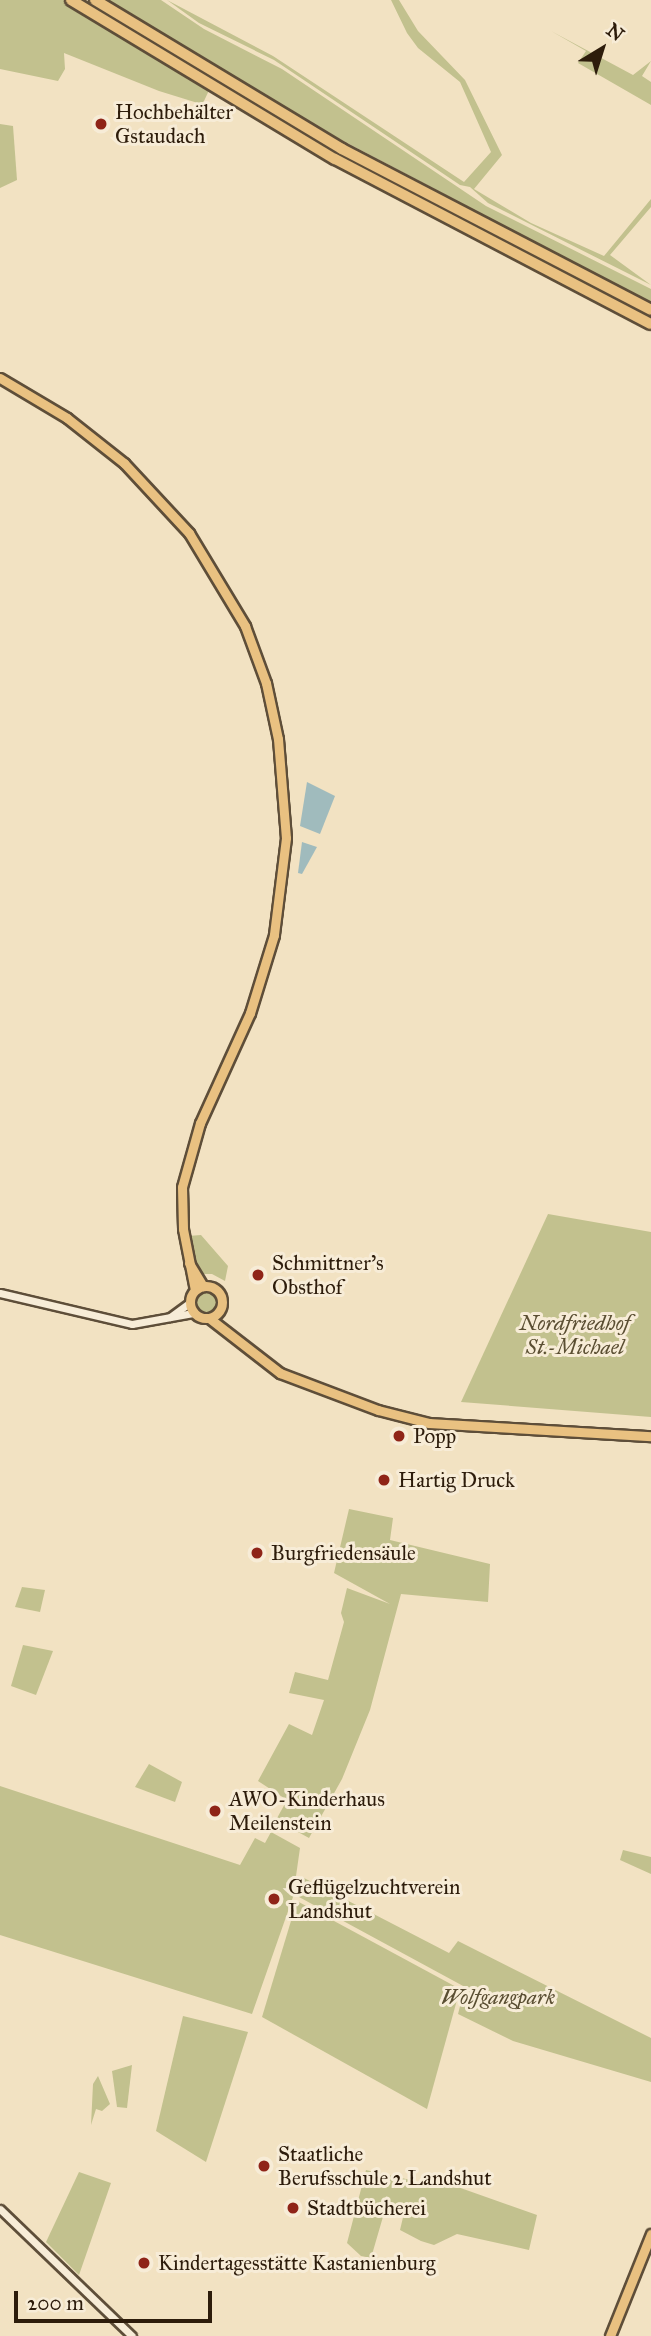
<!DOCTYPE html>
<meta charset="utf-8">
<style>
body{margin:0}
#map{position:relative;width:651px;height:2336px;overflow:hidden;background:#f2e2c2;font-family:"IM FELL Great Primer",serif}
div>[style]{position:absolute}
.green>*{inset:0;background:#c2c18e}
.round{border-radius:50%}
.water>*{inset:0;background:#a0bbbd}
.roads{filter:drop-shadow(2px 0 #5e4e39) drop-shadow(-2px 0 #5e4e39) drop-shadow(0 2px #5e4e39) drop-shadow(0 -2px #5e4e39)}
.minor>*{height:7px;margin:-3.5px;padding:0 3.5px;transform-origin:3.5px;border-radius:3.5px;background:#f7ecd7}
.major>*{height:9px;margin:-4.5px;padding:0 4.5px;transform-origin:4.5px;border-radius:4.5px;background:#e9c181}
.major>.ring{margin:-4.5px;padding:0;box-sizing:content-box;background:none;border:9px solid #e9c181;border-radius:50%}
.highway>*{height:10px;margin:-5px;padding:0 5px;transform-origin:5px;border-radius:5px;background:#e9c181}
.dots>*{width:19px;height:19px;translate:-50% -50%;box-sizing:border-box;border:4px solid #f7ecd7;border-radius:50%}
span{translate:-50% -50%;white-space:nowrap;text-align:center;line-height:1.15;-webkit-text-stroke:6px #f7ecd7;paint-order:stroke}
.poi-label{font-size:21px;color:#2d1c0b}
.left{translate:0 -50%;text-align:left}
.park-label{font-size:21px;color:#5a4e32;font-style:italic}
.north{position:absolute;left:567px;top:14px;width:70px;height:70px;-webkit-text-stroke:5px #f7ecd7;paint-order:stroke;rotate:38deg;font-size:19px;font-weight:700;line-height:28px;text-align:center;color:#2d1c0b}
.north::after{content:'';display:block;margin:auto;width:24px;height:32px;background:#2d1c0b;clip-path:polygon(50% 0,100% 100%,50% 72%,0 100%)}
.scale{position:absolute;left:14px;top:2291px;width:198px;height:32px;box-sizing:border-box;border:4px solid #2d1c0b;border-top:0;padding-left:9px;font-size:21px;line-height:24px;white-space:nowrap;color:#2d1c0b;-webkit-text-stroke:5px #f7ecd7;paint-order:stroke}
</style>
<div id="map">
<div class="green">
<i style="clip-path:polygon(0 0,71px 0,211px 86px,204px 101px,201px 104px,159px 91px,64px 53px,65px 69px,58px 81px,0 69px)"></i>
<i style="clip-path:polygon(107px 0,161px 0,204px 29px,282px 69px,486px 206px,651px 289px,651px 303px,334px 136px)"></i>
<i style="clip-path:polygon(167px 0,273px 56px,464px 182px,491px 152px,460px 82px,418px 48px,407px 33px,391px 0,399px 0,418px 31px,465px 80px,502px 155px,474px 189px,531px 223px,604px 256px,651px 199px,651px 207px,610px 255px,651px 285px,488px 203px,470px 187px,460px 185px,274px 60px,199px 23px)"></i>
<i style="clip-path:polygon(551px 31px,633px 75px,651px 61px,642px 76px,651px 82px,651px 105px,578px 63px,586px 51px)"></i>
<i style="clip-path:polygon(0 124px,13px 126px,17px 180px,0 188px)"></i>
<i style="clip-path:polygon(548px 1214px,651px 1232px,651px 1417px,461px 1402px)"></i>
<i style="clip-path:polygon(201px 1235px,228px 1266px,225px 1281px,212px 1274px,199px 1274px,196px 1267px,188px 1236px)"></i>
<i class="round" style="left:193px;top:1289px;width:26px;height:26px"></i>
<i style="clip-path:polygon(349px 1509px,393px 1518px,390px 1540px,490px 1564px,488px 1602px,401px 1594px,370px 1710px,342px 1779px,309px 1838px,276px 1820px,287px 1800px,258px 1781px,289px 1724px,312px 1735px,324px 1700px,289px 1693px,295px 1672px,328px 1680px,344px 1622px,341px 1613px,347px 1588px,390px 1604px,334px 1573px)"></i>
<i style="clip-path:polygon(22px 1587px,45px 1590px,40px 1612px,15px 1607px)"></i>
<i style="clip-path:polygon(23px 1645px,53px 1651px,36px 1695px,11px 1686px)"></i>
<i style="clip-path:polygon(149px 1764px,182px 1782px,175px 1802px,135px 1787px)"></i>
<i style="clip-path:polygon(0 1786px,240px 1865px,255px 1838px,265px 1843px,271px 1832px,300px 1848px,293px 1897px,252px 2014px,0 1935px)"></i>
<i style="clip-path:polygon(623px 1850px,651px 1857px,651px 1874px,620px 1860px)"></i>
<i style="clip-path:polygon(304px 1878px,449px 1953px,458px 1941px,651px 2038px,651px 2082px,513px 2041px,458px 2014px,465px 1987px,299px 1897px)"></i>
<i style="clip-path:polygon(297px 1901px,460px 1989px,427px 2109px,262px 2017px)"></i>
<i style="clip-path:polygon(183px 2016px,248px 2032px,206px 2162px,156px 2131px)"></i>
<i style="clip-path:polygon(132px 2065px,127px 2108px,117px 2107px,112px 2071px)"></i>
<i style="clip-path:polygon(98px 2076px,110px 2104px,102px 2111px,96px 2109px,91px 2125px,93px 2084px)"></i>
<i style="clip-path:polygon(366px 2170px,428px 2184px,438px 2180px,537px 2215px,529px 2250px,457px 2234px,434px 2245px,421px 2241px,400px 2230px,405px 2209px,387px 2203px,371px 2258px,361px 2256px,347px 2243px)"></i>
<i style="clip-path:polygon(79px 2172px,111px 2183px,79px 2275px,46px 2242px)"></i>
</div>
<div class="water">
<i style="clip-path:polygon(307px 782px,335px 796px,320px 834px,300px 826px)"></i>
<i style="clip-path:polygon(302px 842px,317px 847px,302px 874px,298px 873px)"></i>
</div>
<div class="roads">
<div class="minor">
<i style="left:0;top:1293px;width:136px;rotate:13.2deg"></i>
<i style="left:132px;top:1324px;width:62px;rotate:-10.2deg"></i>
<i style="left:170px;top:1317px;width:24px;rotate:-36deg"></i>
<i style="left:0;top:2209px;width:183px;rotate:43.9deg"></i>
</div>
<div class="major">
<i style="left:0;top:378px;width:78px;rotate:30.8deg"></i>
<i style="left:67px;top:418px;width:73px;rotate:38.3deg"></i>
<i style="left:124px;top:463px;width:96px;rotate:47.1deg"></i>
<i style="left:189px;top:533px;width:109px;rotate:58.9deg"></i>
<i style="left:245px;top:626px;width:61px;rotate:69.8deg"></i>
<i style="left:266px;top:683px;width:57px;rotate:77.9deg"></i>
<i style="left:278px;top:739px;width:99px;rotate:85.4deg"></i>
<i style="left:286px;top:838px;width:98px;rotate:97.1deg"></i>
<i style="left:274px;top:935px;width:82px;rotate:107.1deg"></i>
<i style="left:250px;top:1013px;width:121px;rotate:114.4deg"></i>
<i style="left:200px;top:1123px;width:66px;rotate:105.7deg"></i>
<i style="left:182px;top:1187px;width:42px;rotate:88.6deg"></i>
<i style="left:183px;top:1229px;width:62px;rotate:78.9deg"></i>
<i style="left:189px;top:1263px;width:27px;rotate:59deg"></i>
<i class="ring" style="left:190px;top:1286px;width:23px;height:23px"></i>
<i style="left:209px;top:1318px;width:90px;rotate:37.8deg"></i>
<i style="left:280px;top:1373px;width:105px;rotate:20.7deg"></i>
<i style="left:378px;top:1410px;width:53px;rotate:14.3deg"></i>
<i style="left:429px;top:1423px;width:222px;rotate:3.4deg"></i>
<i style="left:610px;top:2336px;width:110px;rotate:-68.1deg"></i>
</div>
<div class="highway">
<i style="left:71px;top:0;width:308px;rotate:31.1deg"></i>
<i style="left:335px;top:159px;width:356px;rotate:27.6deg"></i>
<i style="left:95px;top:0;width:288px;rotate:31.1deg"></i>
<i style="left:342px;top:149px;width:348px;rotate:27.5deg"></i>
</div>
</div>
<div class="dots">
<i style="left:101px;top:124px;background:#8f2418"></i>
<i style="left:258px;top:1275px;background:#8f2418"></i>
<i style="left:399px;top:1436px;background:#8f2418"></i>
<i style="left:384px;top:1480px;background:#8f2418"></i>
<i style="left:257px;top:1553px;background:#8f2418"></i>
<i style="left:215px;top:1811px;background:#8f2418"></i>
<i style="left:274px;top:1899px;background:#8f2418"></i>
<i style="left:264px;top:2166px;background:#8f2418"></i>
<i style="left:293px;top:2208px;background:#8f2418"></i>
<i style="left:144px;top:2263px;background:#8f2418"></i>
</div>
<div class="poi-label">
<span class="left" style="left:115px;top:124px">Hochbehälter<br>Gstaudach</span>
<span class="left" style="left:272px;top:1275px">Schmittner's<br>Obsthof</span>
<span class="left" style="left:413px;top:1436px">Popp</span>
<span class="left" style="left:398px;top:1480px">Hartig Druck</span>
<span class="left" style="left:271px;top:1553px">Burgfriedensäule</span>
<span class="left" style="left:229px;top:1811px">AWO-Kinderhaus<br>Meilenstein</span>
<span class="left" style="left:288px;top:1899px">Geflügelzuchtverein<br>Landshut</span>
<span class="left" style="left:278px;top:2166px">Staatliche<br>Berufsschule 2 Landshut</span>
<span class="left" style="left:307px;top:2208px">Stadtbücherei</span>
<span class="left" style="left:158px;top:2263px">Kindertagesstätte Kastanienburg</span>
</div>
<div class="park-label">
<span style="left:575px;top:1335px">Nordfriedhof<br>St.-Michael</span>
<span style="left:498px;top:1997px">Wolfgangpark</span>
</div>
<div class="north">N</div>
<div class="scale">200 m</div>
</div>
